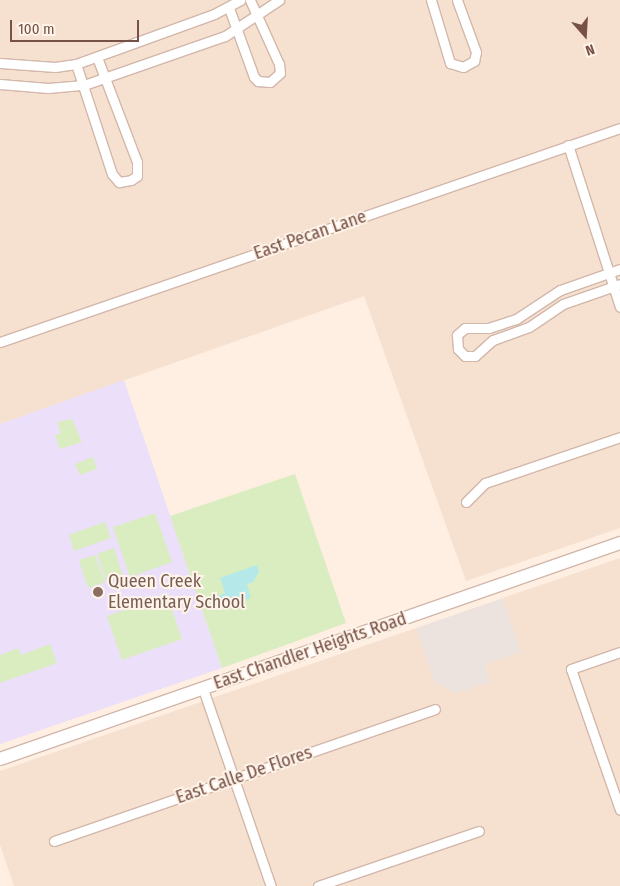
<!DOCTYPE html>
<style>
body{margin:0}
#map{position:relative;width:620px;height:886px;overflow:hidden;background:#feefe2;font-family:"Fira Sans Condensed",sans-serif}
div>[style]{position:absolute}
.residential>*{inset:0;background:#f6e0d0}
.industrial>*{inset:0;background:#ede3de}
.education>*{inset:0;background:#ecdffa}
.green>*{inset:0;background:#d9edc0}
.water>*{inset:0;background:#b5e9e9}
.roads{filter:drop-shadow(1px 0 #d2b7aa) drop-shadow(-1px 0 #d2b7aa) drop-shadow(0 1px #d2b7aa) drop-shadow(0 -1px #d2b7aa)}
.street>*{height:9px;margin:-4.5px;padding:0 4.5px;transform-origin:4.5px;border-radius:4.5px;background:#fff}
.secondary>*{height:12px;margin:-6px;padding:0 6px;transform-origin:6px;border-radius:6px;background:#fff}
.dots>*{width:14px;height:14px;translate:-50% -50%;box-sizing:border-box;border:2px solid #fff4ea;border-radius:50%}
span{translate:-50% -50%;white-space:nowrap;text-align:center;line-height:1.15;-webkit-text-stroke:4px #fff4ea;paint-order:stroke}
.street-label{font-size:18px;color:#785146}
.education-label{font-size:18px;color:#785e54}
.left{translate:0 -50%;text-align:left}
.north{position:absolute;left:560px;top:10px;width:50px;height:50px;-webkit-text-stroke:4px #fff4ea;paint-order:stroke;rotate:161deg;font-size:14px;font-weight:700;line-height:20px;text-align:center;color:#785146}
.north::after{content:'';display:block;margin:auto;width:18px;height:22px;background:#785146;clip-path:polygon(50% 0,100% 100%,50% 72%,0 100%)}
.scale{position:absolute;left:10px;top:20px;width:129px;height:22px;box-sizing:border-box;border:2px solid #785146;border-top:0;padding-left:6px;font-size:15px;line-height:18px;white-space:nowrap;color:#785146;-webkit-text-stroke:4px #fff4ea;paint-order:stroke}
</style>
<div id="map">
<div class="residential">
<i style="clip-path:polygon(0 0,620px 0,620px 528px,466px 581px,364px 296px,0 424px)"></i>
<i style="clip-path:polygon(620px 558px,620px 886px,14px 886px,0 845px,0 771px,416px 628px,435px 683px,456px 693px,491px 682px,485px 665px,521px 652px,503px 598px)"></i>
</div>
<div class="industrial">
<i style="clip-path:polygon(503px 598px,521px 652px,485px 665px,491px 682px,456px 693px,435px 683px,416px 628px)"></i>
</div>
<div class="education">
<i style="clip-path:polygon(124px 380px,222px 668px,0 744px,0 424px)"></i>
</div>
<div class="green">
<i style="clip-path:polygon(72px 419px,82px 442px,60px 449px,55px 435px,61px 433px,57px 422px)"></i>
<i style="clip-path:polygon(93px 457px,97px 469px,80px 475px,75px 464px)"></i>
<i style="clip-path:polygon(295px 474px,346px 623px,222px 668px,170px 516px)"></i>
<i style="clip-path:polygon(155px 513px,172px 562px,130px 577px,113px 527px)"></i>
<i style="clip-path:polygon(105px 522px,111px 538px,74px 551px,69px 535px)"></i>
<i style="clip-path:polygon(114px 548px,123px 576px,106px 581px,97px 554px)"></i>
<i style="clip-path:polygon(95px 555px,105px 582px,88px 588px,79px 560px)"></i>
<i style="clip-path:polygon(167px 595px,182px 639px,122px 660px,107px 616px)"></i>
<i style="clip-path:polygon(50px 644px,57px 663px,0 683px,0 655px,18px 648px,21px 655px)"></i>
</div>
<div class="water">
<i style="clip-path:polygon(257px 565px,259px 572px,253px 582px,247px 584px,251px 598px,214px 611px,210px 599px,225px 593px,220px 578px)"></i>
</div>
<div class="roads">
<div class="street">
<i style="left:431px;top:0;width:66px;rotate:73.2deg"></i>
<i style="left:450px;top:63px;width:14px;rotate:17deg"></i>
<i style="left:463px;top:67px;width:13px;rotate:-29deg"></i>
<i style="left:474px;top:61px;width:9px;rotate:-77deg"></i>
<i style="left:476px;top:52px;width:55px;rotate:-110.1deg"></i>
<i style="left:229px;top:8px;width:73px;rotate:70.1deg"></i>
<i style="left:254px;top:77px;width:6px;rotate:45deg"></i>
<i style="left:258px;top:81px;width:12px;rotate:5deg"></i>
<i style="left:270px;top:82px;width:13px;rotate:-42deg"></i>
<i style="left:280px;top:73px;width:9px;rotate:-96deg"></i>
<i style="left:279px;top:64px;width:70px;rotate:-114.4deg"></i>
<i style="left:0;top:63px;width:55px;rotate:4.2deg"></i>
<i style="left:55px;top:67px;width:21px;rotate:-8deg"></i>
<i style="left:76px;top:64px;width:147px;rotate:-19.9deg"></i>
<i style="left:214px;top:14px;width:30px;rotate:-28deg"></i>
<i style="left:76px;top:64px;width:116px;rotate:71.9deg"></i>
<i style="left:112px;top:174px;width:11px;rotate:49deg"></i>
<i style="left:119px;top:182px;width:12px;rotate:-9deg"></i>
<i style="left:131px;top:180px;width:7px;rotate:-34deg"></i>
<i style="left:137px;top:176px;width:14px;rotate:-90deg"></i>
<i style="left:137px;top:162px;width:112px;rotate:-110.9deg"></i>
<i style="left:0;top:84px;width:48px;rotate:4.8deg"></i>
<i style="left:48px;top:88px;width:36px;rotate:-5deg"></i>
<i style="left:84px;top:85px;width:149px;rotate:-19.2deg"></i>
<i style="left:225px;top:36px;width:65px;rotate:-33.7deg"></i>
<i style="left:568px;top:145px;width:170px;rotate:72.2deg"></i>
<i style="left:620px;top:269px;width:64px;rotate:160.7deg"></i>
<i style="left:560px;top:290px;width:53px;rotate:146.6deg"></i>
<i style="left:516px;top:319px;width:28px;rotate:162deg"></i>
<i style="left:489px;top:328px;width:24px;rotate:180deg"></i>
<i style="left:465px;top:328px;width:11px;rotate:139deg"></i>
<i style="left:457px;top:335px;width:14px;rotate:86deg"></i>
<i style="left:458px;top:349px;width:10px;rotate:45deg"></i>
<i style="left:465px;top:356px;width:10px"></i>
<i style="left:475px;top:356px;width:24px;rotate:-42deg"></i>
<i style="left:493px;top:340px;width:38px;rotate:-20deg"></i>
<i style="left:529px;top:327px;width:41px;rotate:-34.1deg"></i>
<i style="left:563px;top:304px;width:60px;rotate:-19.3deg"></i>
<i style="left:0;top:342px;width:656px;rotate:-19.04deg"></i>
<i style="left:466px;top:502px;width:27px;rotate:-45deg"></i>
<i style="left:485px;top:483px;width:143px;rotate:-18.8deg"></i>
<i style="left:620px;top:652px;width:52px;rotate:160.9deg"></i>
<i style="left:571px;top:669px;width:149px;rotate:70.8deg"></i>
<i style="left:203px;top:689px;width:208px;rotate:71deg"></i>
<i style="left:54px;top:841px;width:403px;rotate:-19.1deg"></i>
<i style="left:318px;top:886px;width:170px;rotate:-18.9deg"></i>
</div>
<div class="secondary">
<i style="left:0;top:759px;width:657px;rotate:-19.21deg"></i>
</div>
</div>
<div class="dots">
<i style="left:98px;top:592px;background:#8d6e63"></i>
</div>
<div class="street-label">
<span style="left:310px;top:235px;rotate:-19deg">East Pecan Lane</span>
<span style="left:310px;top:651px;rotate:-19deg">East Chandler Heights Road</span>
<span style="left:244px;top:775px;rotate:-19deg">East Calle De Flores</span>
</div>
<div class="education-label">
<span class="left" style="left:108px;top:592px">Queen Creek<br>Elementary School</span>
</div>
<div class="north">N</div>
<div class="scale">100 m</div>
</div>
